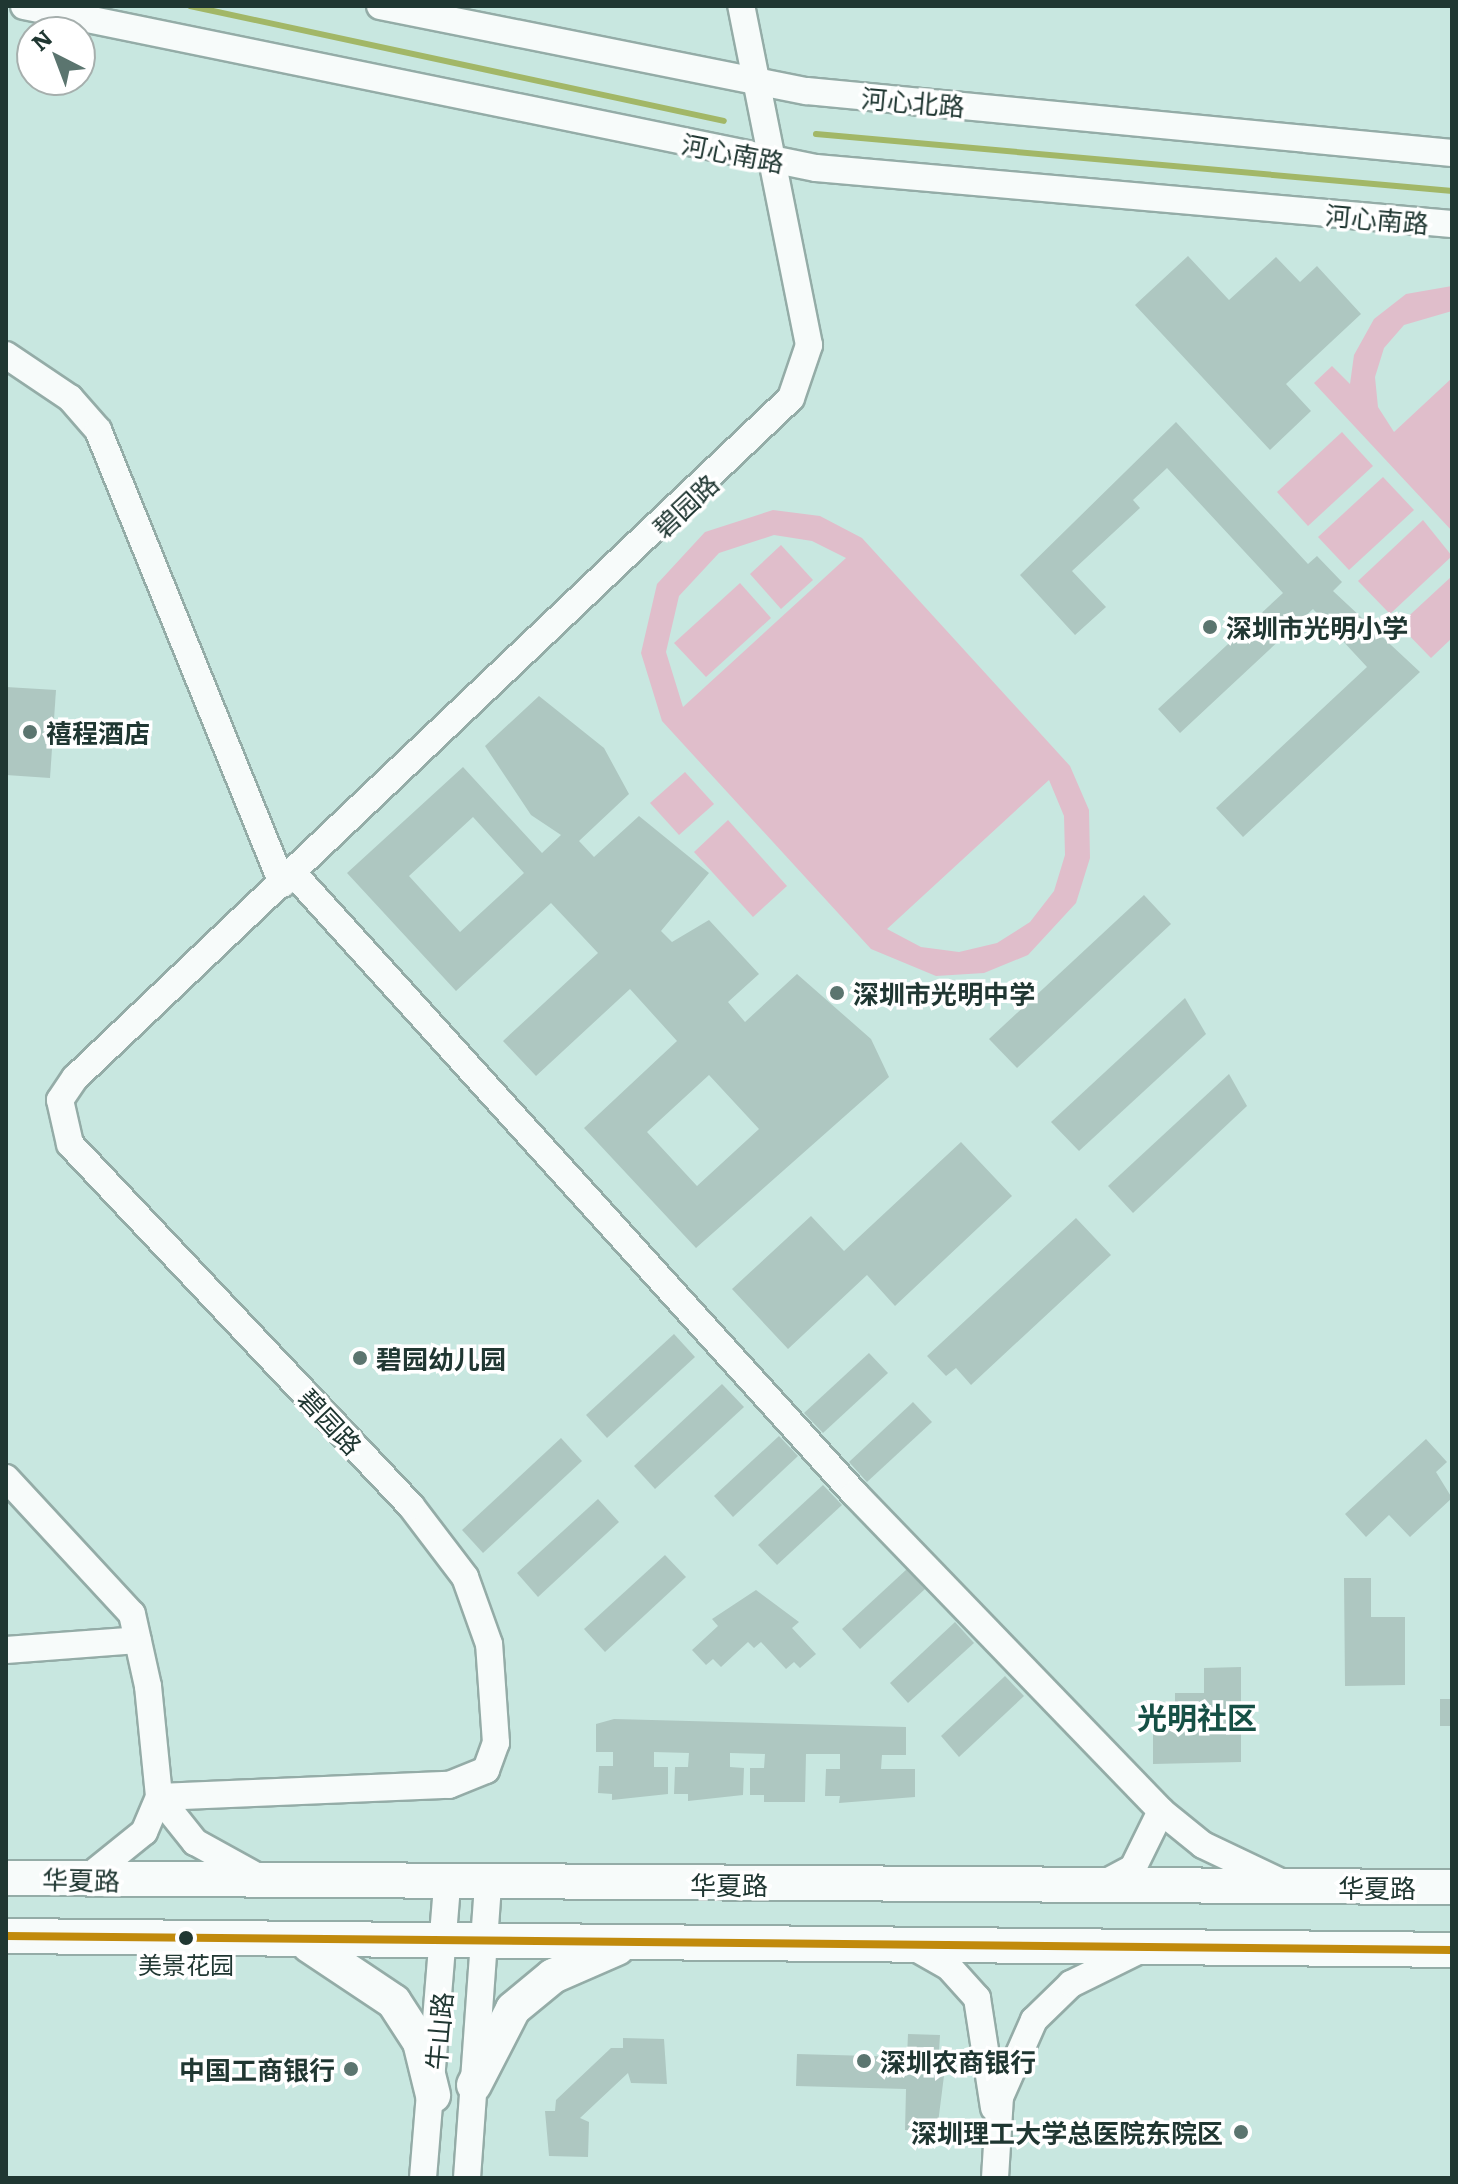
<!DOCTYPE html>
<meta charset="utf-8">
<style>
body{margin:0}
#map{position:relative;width:1458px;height:2184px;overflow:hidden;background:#c8e7e0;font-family:Literata,"Noto Sans SC",serif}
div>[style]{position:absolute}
.green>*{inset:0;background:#e0becb}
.stream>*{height:6px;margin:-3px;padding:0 3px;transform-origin:3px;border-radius:3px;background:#a2b767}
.building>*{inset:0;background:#aec7c1}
.roads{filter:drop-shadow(2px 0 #94aca7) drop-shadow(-2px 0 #94aca7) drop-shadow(0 2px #94aca7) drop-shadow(0 -2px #94aca7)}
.minor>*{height:26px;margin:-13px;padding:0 13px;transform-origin:13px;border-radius:13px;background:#f7fbfa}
.major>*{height:34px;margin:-17px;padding:0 17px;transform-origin:17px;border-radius:17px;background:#f7fbfa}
.bus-1>*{height:8px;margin:-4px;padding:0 4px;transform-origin:4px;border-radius:4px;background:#c18a0c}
.dots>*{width:22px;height:22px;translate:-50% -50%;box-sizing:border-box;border:4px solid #fff;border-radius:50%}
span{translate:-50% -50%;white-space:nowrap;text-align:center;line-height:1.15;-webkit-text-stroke:7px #fff;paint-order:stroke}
.bus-label{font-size:24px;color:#203732}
.street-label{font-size:26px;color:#203732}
.poi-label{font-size:26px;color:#203732;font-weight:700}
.left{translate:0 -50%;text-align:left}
.right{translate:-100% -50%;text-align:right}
.quarter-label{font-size:30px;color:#165045;font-weight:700}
.frame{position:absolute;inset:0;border:8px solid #203732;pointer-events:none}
.north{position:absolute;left:16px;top:16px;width:80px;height:80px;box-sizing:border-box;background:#fff;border:2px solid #a6afad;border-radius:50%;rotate:318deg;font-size:22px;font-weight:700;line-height:32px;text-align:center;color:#203732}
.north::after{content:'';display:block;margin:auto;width:28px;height:36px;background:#5b756f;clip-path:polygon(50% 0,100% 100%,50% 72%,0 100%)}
</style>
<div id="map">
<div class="green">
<i style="clip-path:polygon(1452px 286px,1452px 311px,1404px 325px,1384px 348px,1375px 377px,1378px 407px,1394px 432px,1452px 378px,1452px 531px,1314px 383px,1332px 366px,1350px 384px,1354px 355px,1374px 319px,1406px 294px)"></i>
<i style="clip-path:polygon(1342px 432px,1373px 466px,1308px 526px,1277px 492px)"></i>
<i style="clip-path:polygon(1383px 477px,1414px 510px,1349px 570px,1318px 537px)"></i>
<i style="clip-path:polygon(evenodd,773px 510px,820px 516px,862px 538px,1070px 766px,1089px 810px,1090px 858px,1076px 903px,1028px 955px,984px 973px,936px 976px,871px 949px,662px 721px,641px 653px,657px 584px,705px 532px,773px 510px,774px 535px,812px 541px,846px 558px,683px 707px,666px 652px,679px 596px,719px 553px,774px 535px,773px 510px,1049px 780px,1064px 816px,1065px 855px,1054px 891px,1030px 922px,997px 943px,959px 952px,921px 947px,887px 929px,1049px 780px)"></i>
<i style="clip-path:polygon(1423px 520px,1452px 556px,1390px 614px,1358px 581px)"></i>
<i style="clip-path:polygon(781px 545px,813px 580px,781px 609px,750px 574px)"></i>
<i style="clip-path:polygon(1452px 576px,1452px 638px,1431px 658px,1399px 625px)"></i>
<i style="clip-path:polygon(740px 583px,771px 618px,706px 677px,674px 643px)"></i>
<i style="clip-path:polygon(685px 772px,714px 804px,679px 835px,650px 803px)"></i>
<i style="clip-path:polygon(728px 820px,787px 886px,753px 917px,694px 852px)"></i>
</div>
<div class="stream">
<i style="left:190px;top:6px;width:546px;rotate:12.15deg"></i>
<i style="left:816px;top:134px;width:639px;rotate:5.12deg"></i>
</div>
<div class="building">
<i style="clip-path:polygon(1188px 256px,1229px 300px,1276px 257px,1300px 282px,1317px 266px,1361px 314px,1286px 384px,1311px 411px,1270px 450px,1135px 305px)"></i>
<i style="clip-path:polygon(1176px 422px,1308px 564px,1317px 556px,1342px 582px,1333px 591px,1420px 672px,1243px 837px,1216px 808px,1367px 667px,1313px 609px,1180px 733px,1158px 709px,1283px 593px,1167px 468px,1133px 500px,1140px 508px,1072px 571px,1106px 607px,1075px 635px,1020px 575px)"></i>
<i style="clip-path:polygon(6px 687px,56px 690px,50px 778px,6px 775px)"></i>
<i style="clip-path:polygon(evenodd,539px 696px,604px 748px,629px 794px,579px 841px,594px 857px,639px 816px,709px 873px,661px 931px,672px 942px,709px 920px,759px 974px,728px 1002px,745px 1022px,797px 974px,871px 1039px,889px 1077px,696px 1248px,584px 1128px,677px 1041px,630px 989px,536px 1076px,503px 1041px,598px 953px,551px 903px,456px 991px,347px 873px,463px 767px,542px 853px,561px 835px,531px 815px,485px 746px,539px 696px,473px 817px,524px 873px,460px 932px,409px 876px,473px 817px,539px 696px,709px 1075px,759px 1129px,697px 1186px,647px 1132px,709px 1075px)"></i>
<i style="clip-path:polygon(1144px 895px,1171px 924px,1017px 1068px,989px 1039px)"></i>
<i style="clip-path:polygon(1185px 998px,1206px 1034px,1079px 1151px,1051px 1122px)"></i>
<i style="clip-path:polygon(1229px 1074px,1247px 1106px,1133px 1213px,1108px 1186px)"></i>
<i style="clip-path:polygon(961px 1142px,1012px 1196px,895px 1306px,867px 1275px,788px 1349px,732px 1289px,811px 1216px,844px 1251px)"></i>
<i style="clip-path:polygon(1076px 1218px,1111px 1255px,971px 1385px,956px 1368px,946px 1376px,927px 1356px)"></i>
<i style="clip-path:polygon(674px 1334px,695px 1357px,607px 1438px,586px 1415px)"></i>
<i style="clip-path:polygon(869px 1353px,888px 1373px,823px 1433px,804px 1413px)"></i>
<i style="clip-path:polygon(722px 1384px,744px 1407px,655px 1489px,634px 1466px)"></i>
<i style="clip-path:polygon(913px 1402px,932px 1422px,867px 1482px,849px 1462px)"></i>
<i style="clip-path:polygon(779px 1436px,798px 1456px,733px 1517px,714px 1496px)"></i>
<i style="clip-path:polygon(561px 1438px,582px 1461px,483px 1553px,462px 1530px)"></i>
<i style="clip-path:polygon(1426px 1439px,1447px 1462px,1436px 1472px,1452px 1498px,1410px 1537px,1389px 1515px,1366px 1537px,1345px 1514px)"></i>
<i style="clip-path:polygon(823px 1485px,842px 1505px,777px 1565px,758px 1545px)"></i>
<i style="clip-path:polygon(598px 1499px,619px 1522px,538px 1597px,517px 1573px)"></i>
<i style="clip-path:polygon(665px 1555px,686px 1577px,605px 1652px,584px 1629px)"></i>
<i style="clip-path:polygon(907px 1569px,925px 1589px,860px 1649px,842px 1629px)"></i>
<i style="clip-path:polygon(1344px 1578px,1371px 1578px,1371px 1617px,1405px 1617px,1405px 1685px,1345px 1686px)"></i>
<i style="clip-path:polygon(756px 1590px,799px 1622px,792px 1628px,816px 1654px,800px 1668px,794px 1662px,786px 1669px,761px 1642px,754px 1648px,748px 1642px,721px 1667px,713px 1659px,706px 1665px,692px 1650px,718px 1626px,712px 1619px)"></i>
<i style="clip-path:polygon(955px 1622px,974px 1643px,908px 1703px,890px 1683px)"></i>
<i style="clip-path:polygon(1241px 1667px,1241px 1762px,1153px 1764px,1153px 1720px,1175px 1720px,1175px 1693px,1204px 1693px,1204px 1668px)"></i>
<i style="clip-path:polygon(1005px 1676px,1024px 1696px,959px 1757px,941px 1736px)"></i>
<i style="clip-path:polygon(1440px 1699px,1452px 1699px,1452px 1726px,1440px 1726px)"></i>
<i style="clip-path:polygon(614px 1719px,906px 1727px,906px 1755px,882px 1755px,881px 1769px,915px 1769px,915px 1797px,839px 1803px,840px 1796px,825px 1796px,826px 1769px,840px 1769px,840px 1754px,806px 1754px,805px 1802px,764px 1802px,764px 1795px,750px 1795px,750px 1768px,764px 1768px,765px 1754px,730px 1753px,730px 1767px,744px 1768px,743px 1795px,688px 1801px,688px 1794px,674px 1794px,675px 1767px,688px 1767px,689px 1753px,654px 1752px,654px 1767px,668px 1767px,668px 1794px,612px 1800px,612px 1794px,598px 1793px,599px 1766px,613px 1766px,613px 1752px,596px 1752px,596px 1724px)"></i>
<i style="clip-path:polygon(908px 2034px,940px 2035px,939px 2051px,947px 2052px,937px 2131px,905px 2130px,906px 2089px,796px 2086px,797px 2054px,907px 2057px)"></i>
<i style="clip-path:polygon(623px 2038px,664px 2039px,667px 2084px,631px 2083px,628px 2073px,580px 2118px,589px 2122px,588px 2157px,549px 2156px,545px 2111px,555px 2111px,556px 2100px,611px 2048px,623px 2048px)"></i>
</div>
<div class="roads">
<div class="minor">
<i style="left:24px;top:6px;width:808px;rotate:11.56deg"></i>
<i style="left:816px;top:168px;width:638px;rotate:5.03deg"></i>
<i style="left:380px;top:6px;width:435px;rotate:11.3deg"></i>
<i style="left:807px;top:91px;width:648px;rotate:5.49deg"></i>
<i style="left:6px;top:355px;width:77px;rotate:33.9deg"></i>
<i style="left:70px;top:398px;width:43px;rotate:48.8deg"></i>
<i style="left:98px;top:430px;width:490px;rotate:67.9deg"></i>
<i style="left:293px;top:873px;width:838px;rotate:47.86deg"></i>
<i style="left:855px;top:1494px;width:441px;rotate:46deg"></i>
<i style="left:1161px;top:1811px;width:64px;rotate:116.2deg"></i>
<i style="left:1133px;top:1868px;width:34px;rotate:152deg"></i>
<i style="left:6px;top:1478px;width:185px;rotate:47.2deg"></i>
<i style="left:132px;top:1614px;width:74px;rotate:77.5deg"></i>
<i style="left:148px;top:1686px;width:112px;rotate:84.3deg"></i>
<i style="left:159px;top:1797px;width:38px;rotate:113deg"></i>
<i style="left:144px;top:1832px;width:75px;rotate:141deg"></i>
<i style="left:6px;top:1650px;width:132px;rotate:-4.3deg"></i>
<i style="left:159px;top:1797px;width:290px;rotate:-2.4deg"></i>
<i style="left:449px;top:1785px;width:40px;rotate:-22deg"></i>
<i style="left:486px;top:1770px;width:29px;rotate:-70deg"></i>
<i style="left:496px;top:1743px;width:99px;rotate:-94deg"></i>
<i style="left:489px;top:1644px;width:71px;rotate:-109.7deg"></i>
<i style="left:465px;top:1577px;width:89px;rotate:-127.3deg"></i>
<i style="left:411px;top:1506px;width:497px;rotate:-133.3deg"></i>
<i style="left:70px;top:1144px;width:45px;rotate:-102.8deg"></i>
<i style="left:60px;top:1100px;width:27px;rotate:-56deg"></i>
<i style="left:75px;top:1078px;width:987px;rotate:-43.52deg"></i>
<i style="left:791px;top:398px;width:56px;rotate:-71.2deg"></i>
<i style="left:809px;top:345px;width:346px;rotate:-101.3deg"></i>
<i style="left:159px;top:1797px;width:58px;rotate:51.3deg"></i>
<i style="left:195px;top:1842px;width:74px;rotate:29deg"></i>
<i style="left:1161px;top:1811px;width:54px;rotate:39deg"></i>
<i style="left:1203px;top:1845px;width:86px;rotate:25.4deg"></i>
<i style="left:912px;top:1946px;width:43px;rotate:29.6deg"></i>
<i style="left:949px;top:1967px;width:42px;rotate:47.9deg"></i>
<i style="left:977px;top:1998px;width:111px;rotate:81.2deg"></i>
<i style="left:423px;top:2178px;width:296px;rotate:-85.3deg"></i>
<i style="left:467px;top:2178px;width:296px;rotate:-85.9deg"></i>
<i style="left:995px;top:2178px;width:81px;rotate:-86.5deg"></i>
<i style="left:1000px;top:2097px;width:84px;rotate:-66.2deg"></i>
<i style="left:1034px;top:2020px;width:52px;rotate:-44.2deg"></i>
<i style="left:1071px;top:1984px;width:75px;rotate:-26.2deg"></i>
</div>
<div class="major">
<i style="left:6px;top:1878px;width:1446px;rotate:0.36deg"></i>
<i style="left:6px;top:1936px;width:1446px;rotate:0.55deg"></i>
<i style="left:309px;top:1945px;width:102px;rotate:33.8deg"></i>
<i style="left:394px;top:2002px;width:48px;rotate:57deg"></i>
<i style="left:420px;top:2042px;width:55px;rotate:76.2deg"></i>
<i style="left:474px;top:2085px;width:85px;rotate:-62.8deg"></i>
<i style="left:513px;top:2009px;width:52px;rotate:-39.5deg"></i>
<i style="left:553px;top:1976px;width:70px;rotate:-23.6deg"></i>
</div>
</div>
<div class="bus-1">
<i style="left:6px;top:1936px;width:1446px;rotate:0.55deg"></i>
</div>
<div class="dots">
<i style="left:1210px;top:627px;background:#5b756f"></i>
<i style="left:30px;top:732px;background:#5b756f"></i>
<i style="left:837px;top:993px;background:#5b756f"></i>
<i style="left:360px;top:1358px;background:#5b756f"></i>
<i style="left:186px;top:1938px;background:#203732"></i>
<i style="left:864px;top:2061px;background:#5b756f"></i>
<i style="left:351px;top:2069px;background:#5b756f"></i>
<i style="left:1241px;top:2132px;background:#5b756f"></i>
</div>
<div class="bus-label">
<span style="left:186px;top:1964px">美景花园</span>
</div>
<div class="street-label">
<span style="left:913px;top:101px;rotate:5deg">河心北路</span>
<span style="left:733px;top:152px;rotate:11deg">河心南路</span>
<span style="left:1377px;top:218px;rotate:5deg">河心南路</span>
<span style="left:685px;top:505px;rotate:-43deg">碧园路</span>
<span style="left:331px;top:1421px;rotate:47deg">碧园路</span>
<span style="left:81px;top:1879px;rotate:1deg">华夏路</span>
<span style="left:729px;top:1884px">华夏路</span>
<span style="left:1377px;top:1887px">华夏路</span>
<span style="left:438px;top:2031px;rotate:-85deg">牛山路</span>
</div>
<div class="poi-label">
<span class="left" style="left:1226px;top:627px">深圳市光明小学</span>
<span class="left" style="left:46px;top:732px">禧程酒店</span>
<span class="left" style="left:853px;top:993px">深圳市光明中学</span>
<span class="left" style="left:376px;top:1358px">碧园幼儿园</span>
<span class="left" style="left:880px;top:2061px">深圳农商银行</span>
<span class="right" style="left:335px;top:2069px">中国工商银行</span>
<span class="right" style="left:1223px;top:2132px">深圳理工大学总医院东院区</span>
</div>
<div class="quarter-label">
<span style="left:1197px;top:1716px">光明社区</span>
</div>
<div class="frame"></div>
<div class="north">N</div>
</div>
